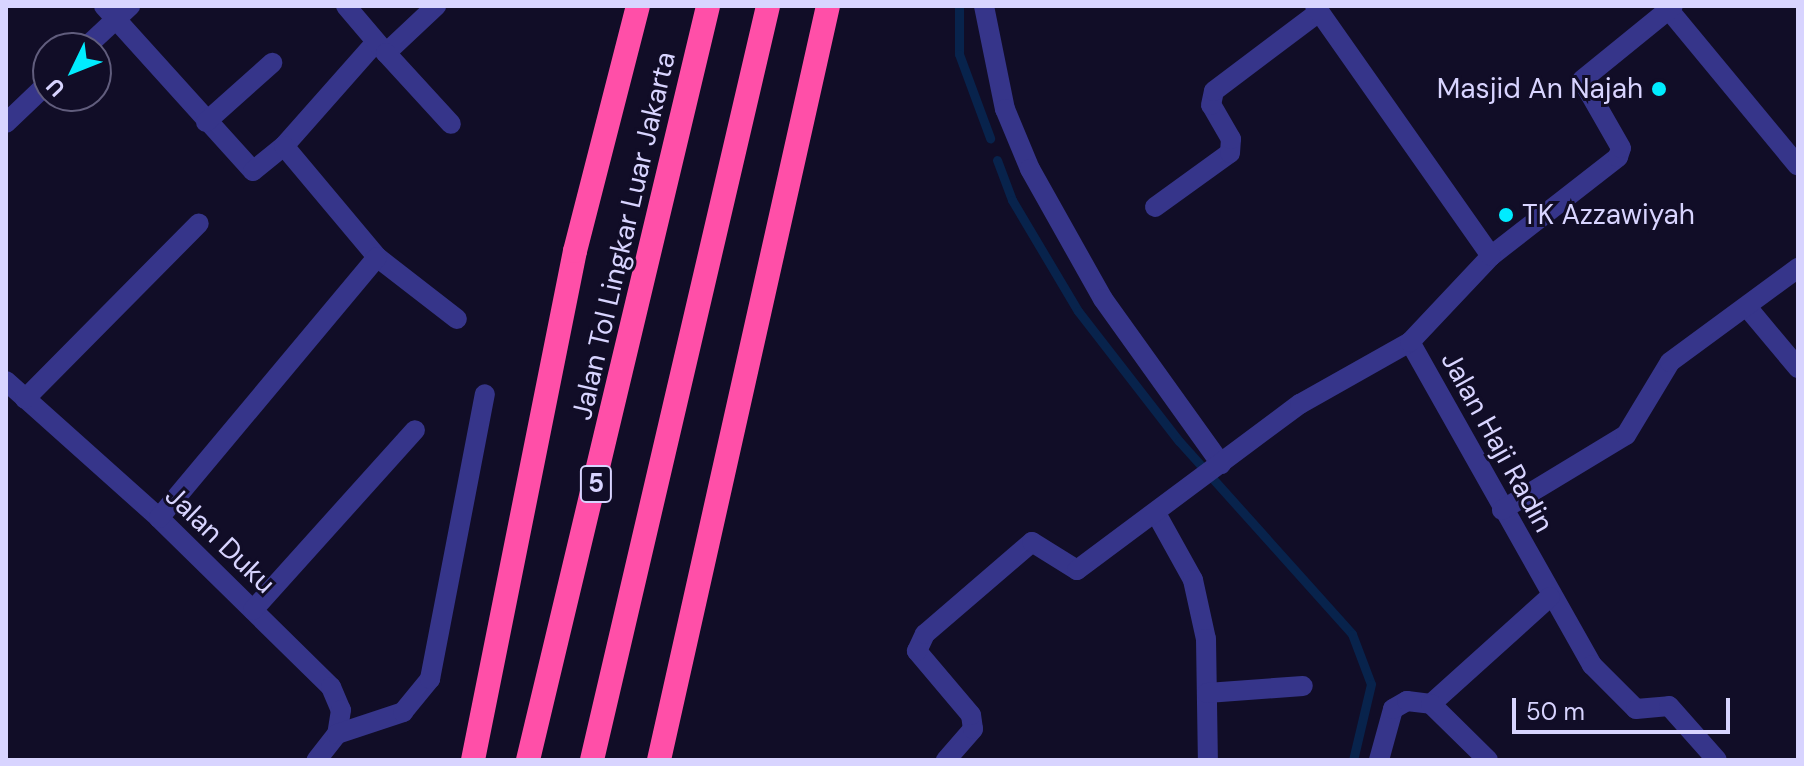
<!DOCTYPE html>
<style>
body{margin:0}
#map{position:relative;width:1804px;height:766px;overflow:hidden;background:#110d27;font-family:"DM Sans",sans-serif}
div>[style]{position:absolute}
.stream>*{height:9px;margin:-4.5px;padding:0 4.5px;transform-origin:4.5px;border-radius:4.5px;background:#08234c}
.minor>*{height:20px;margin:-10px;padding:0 10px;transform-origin:10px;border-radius:10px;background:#36358a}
.motorway>*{height:24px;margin:-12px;padding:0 12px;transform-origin:12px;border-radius:12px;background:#ff4fa8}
.dots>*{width:22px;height:22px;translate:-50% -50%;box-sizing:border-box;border:4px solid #110d27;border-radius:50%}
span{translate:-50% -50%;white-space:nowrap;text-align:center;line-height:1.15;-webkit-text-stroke:6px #110d27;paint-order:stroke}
.shield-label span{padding:2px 6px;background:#110d27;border:2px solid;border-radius:6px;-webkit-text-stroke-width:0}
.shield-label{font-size:26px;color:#d8d4ff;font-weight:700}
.poi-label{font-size:28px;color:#d8d4ff}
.right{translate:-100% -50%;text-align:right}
.left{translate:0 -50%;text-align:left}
.street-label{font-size:28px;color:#d8d4ff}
.frame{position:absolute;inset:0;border:8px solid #d8d4ff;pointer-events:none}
.north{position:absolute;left:32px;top:32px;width:80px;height:80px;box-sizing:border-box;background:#110d27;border:2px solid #615d7d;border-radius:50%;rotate:227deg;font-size:22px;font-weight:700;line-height:32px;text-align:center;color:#d8d4ff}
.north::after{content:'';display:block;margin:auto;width:28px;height:36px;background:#00ecff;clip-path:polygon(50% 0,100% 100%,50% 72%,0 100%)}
.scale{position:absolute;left:1512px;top:698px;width:218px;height:36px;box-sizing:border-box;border:4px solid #d8d4ff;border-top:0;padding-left:10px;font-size:24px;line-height:28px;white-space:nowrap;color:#d8d4ff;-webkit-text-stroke:6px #110d27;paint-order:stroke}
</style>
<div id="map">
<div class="stream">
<i style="left:959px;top:6px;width:48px;rotate:90deg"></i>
<i style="left:959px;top:54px;width:90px;rotate:69.7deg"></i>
<i style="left:997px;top:160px;width:43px;rotate:69.4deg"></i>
<i style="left:1012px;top:200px;width:129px;rotate:59.3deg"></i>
<i style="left:1078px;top:311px;width:165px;rotate:52.2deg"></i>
<i style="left:1179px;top:441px;width:259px;rotate:48.1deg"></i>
<i style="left:1352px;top:634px;width:53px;rotate:69.2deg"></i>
<i style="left:1371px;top:684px;width:78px;rotate:103.3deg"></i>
</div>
<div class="minor">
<i style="left:104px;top:6px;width:222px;rotate:47.9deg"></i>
<i style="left:253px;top:171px;width:40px;rotate:-39deg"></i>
<i style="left:284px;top:146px;width:139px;rotate:-48.5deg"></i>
<i style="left:346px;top:6px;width:62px;rotate:49.6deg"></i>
<i style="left:386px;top:53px;width:69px;rotate:-43.2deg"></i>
<i style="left:984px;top:6px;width:105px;rotate:78.5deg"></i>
<i style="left:1005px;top:109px;width:65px;rotate:67.4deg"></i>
<i style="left:1030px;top:169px;width:149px;rotate:60.7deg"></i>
<i style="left:1103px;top:299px;width:203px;rotate:54.4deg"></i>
<i style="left:1669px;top:10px;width:202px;rotate:50.4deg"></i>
<i style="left:85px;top:48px;width:62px;rotate:-43deg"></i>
<i style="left:386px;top:53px;width:96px;rotate:47.5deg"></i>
<i style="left:206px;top:122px;width:89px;rotate:-41.8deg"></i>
<i style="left:6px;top:123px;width:58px;rotate:-43.6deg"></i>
<i style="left:284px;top:146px;width:145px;rotate:50deg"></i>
<i style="left:377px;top:257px;width:101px;rotate:37.8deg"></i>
<i style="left:1155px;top:207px;width:92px;rotate:-35.8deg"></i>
<i style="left:1230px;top:153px;width:14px;rotate:-86deg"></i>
<i style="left:1231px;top:139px;width:39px;rotate:-120deg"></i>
<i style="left:1211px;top:105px;width:14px;rotate:-78deg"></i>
<i style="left:1214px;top:91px;width:131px;rotate:-37deg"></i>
<i style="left:1491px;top:256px;width:161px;rotate:-37.9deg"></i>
<i style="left:1618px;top:157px;width:9px;rotate:-72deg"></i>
<i style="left:1621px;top:148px;width:78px;rotate:-119.8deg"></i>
<i style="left:1582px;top:80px;width:117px;rotate:-39.1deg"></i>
<i style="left:1747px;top:307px;width:80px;rotate:50.1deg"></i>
<i style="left:1410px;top:342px;width:371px;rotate:60.6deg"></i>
<i style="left:1592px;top:665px;width:62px;rotate:45deg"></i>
<i style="left:1636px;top:709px;width:33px;rotate:-5deg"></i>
<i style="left:1669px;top:706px;width:72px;rotate:48.4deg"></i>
<i style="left:6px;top:381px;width:205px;rotate:41.8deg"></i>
<i style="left:159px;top:518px;width:241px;rotate:44.5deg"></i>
<i style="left:331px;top:687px;width:25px;rotate:67deg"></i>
<i style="left:341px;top:710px;width:24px;rotate:99deg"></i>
<i style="left:337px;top:734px;width:33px;rotate:128deg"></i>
<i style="left:25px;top:399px;width:247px;rotate:-45.3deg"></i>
<i style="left:1502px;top:510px;width:145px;rotate:-31.2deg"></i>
<i style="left:1626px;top:435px;width:85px;rotate:-58.9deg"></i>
<i style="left:1670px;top:362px;width:159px;rotate:-36.3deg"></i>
<i style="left:1157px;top:515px;width:74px;rotate:61deg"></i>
<i style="left:1193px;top:580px;width:60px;rotate:77.6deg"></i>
<i style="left:1206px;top:639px;width:121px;rotate:89.1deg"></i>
<i style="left:159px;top:518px;width:340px;rotate:-50.1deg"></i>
<i style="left:253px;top:610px;width:242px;rotate:-48deg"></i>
<i style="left:1207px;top:693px;width:96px;rotate:-4.2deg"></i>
<i style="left:1431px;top:704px;width:160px;rotate:-42deg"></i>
<i style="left:337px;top:734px;width:70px;rotate:-18.4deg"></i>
<i style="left:403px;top:712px;width:43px;rotate:-50.7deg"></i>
<i style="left:430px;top:679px;width:290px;rotate:-79.1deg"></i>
<i style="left:946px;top:760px;width:41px;rotate:-48.9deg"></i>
<i style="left:973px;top:729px;width:14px;rotate:-98deg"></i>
<i style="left:971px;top:715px;width:84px;rotate:-130.2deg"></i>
<i style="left:917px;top:651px;width:19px;rotate:-65deg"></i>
<i style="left:925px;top:634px;width:141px;rotate:-40.7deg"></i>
<i style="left:1032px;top:542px;width:53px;rotate:31.9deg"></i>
<i style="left:1077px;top:570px;width:278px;rotate:-36.7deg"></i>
<i style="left:1300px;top:404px;width:126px;rotate:-29.4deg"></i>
<i style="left:1410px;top:342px;width:118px;rotate:-46.7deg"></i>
<i style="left:1491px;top:256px;width:306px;rotate:-125.1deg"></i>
<i style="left:1379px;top:760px;width:53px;rotate:-74.6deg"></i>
<i style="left:1393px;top:709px;width:16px;rotate:-30deg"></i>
<i style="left:1407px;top:701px;width:24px;rotate:7deg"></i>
<i style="left:1431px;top:704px;width:80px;rotate:44.5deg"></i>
</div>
<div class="motorway">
<i style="left:473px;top:760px;width:519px;rotate:-78.67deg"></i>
<i style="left:575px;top:251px;width:253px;rotate:-75.6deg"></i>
<i style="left:528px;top:760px;width:775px;rotate:-76.57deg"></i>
<i style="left:592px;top:760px;width:774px;rotate:-76.86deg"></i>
<i style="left:659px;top:760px;width:773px;rotate:-77.37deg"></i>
</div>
<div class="dots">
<i style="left:1659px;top:89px;background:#00ecff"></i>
<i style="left:1506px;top:215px;background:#00ecff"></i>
</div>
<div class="shield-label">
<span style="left:596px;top:484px">5</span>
</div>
<div class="poi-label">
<span class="right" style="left:1643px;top:89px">Masjid An Najah</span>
<span class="left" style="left:1522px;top:215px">TK Azzawiyah</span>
</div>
<div class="street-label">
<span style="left:624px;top:236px;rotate:-77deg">Jalan Tol Lingkar Luar Jakarta</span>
<span style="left:1497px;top:442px;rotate:61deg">Jalan Haji Radin</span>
<span style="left:220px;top:540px;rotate:44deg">Jalan Duku</span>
</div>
<div class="frame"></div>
<div class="north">U</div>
<div class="scale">50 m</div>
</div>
